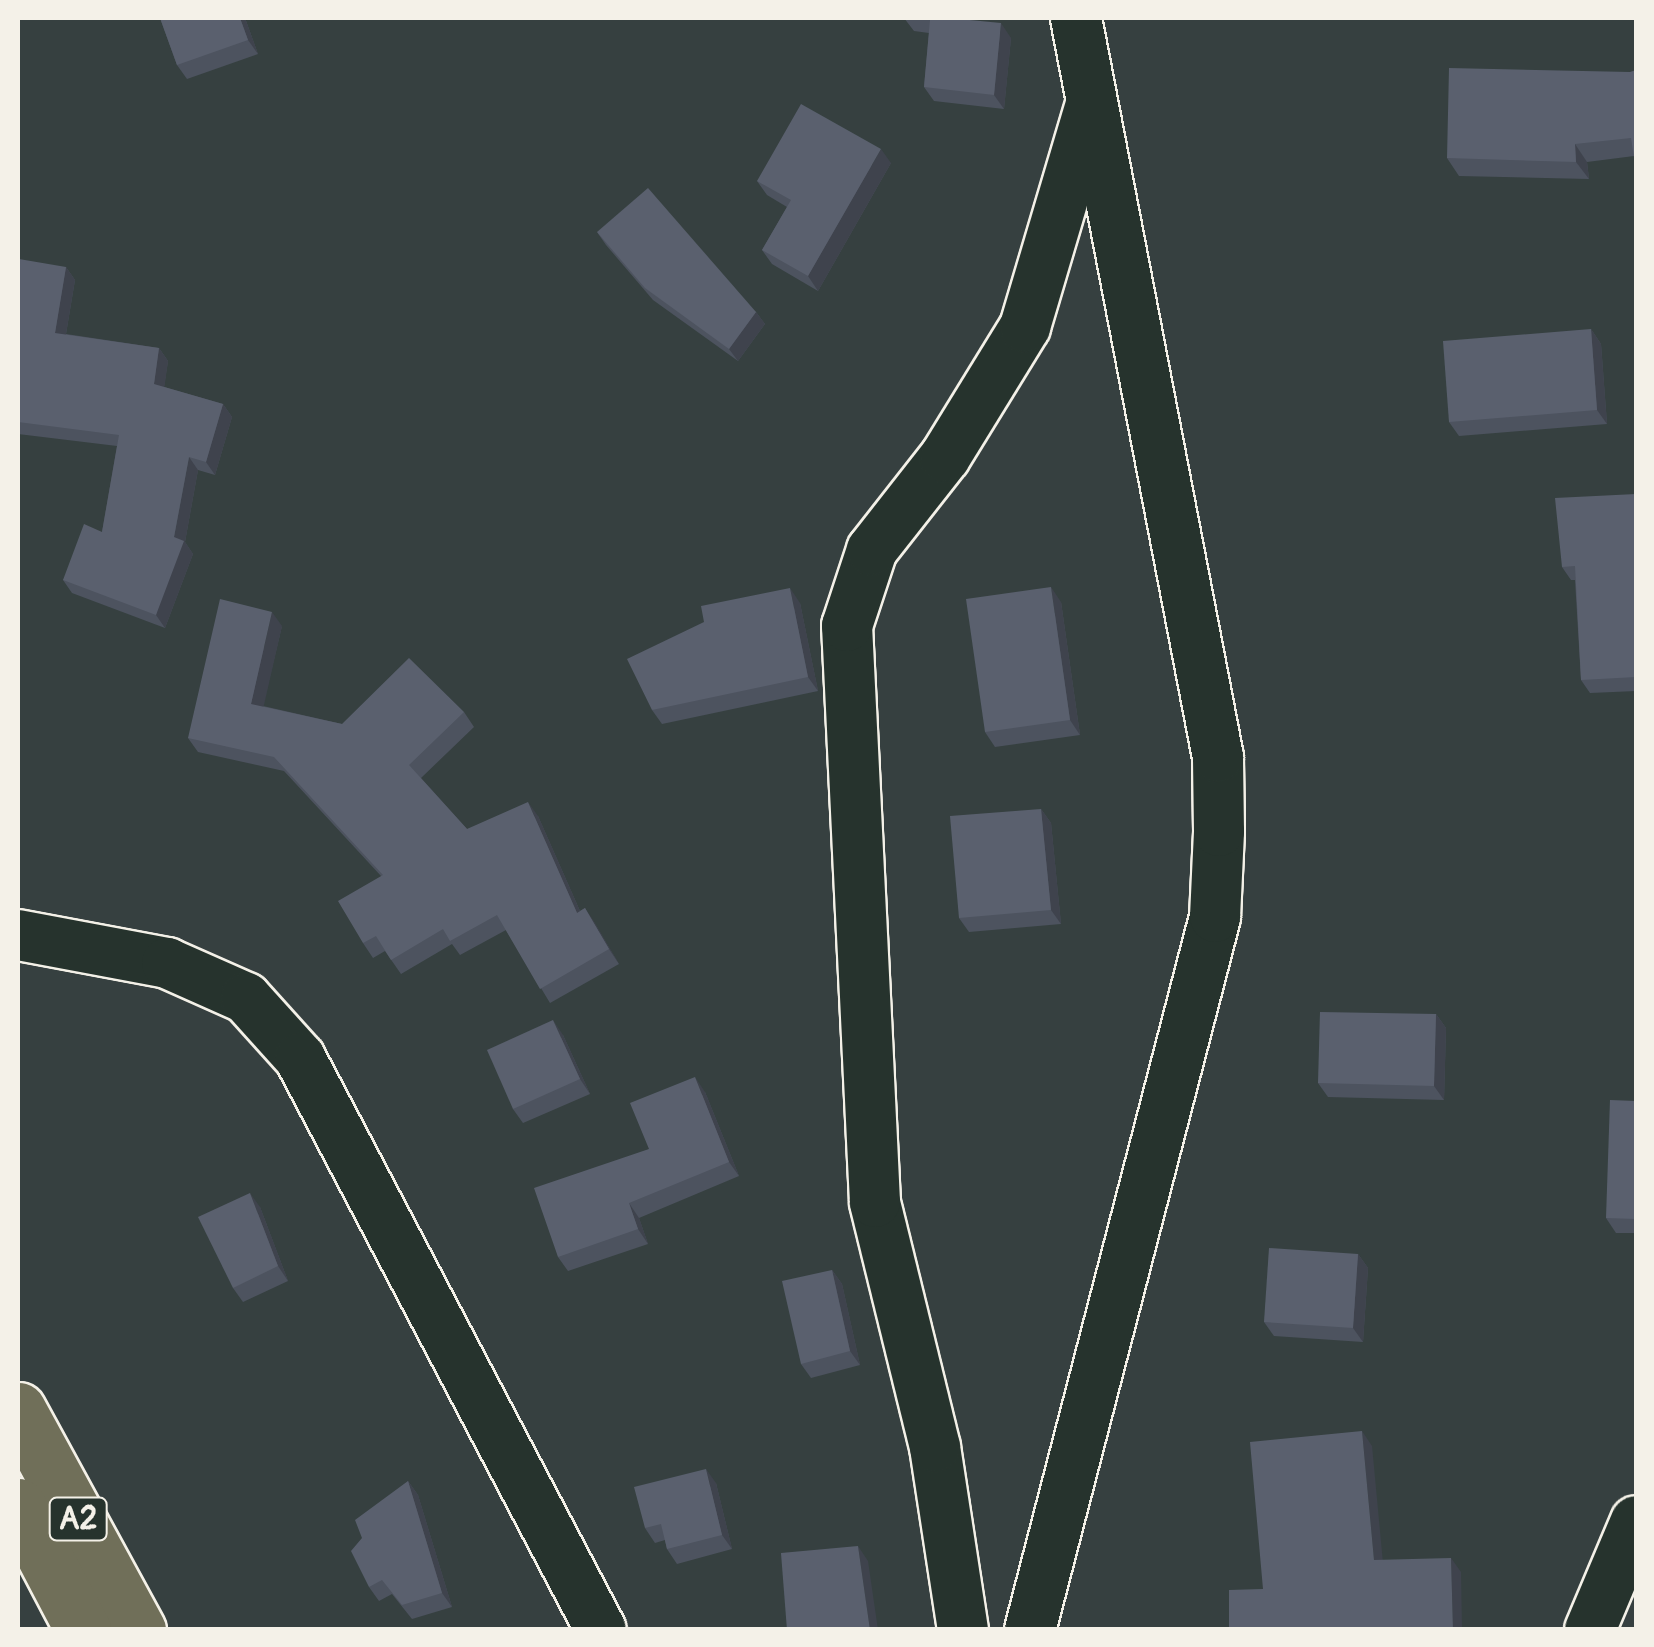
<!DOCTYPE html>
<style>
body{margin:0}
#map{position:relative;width:1654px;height:1647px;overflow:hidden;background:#364040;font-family:Pangolin,sans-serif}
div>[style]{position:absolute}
.roads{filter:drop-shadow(2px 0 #f4f1e8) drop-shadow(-2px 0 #f4f1e8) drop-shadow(0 2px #f4f1e8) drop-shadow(0 -2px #f4f1e8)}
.minor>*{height:50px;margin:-25px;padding:0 25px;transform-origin:25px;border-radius:25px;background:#26332d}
.trunk>*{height:55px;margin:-27.5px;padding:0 27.5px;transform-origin:27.5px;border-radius:27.5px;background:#706f59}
.wall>*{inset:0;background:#4d535f}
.shaded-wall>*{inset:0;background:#3f434d}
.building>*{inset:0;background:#5a606e}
span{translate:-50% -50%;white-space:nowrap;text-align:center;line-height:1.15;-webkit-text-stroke:10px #26332d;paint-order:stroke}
.shield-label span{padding:2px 8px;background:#26332d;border:2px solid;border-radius:8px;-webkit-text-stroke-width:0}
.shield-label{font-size:32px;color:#f4f1e8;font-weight:700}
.frame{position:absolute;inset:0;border:20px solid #f4f1e8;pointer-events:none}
</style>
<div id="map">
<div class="roads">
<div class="minor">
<i style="left:18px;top:935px;width:152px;rotate:10.6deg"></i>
<i style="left:167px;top:963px;width:86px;rotate:23.9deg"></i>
<i style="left:246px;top:998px;width:81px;rotate:48deg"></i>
<i style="left:300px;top:1058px;width:646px;rotate:62.25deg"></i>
<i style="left:963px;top:1630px;width:185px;rotate:-98.7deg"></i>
<i style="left:935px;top:1447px;width:252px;rotate:-103.8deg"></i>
<i style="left:875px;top:1202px;width:577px;rotate:-92.78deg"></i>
<i style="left:847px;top:626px;width:80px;rotate:-71.8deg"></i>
<i style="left:872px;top:550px;width:118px;rotate:-51.9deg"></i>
<i style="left:945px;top:457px;width:153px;rotate:-58.4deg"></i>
<i style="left:1025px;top:327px;width:229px;rotate:-73.5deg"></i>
<i style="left:1030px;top:1630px;width:737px;rotate:-75.45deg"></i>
<i style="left:1215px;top:917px;width:86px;rotate:-87.3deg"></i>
<i style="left:1219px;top:831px;width:74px;rotate:-90.8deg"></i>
<i style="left:1218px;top:757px;width:753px;rotate:-100.88deg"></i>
<i style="left:1590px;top:1630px;width:118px;rotate:-67.1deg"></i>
</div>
<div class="trunk">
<i style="left:18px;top:1410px;width:251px;rotate:61.4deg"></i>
<i style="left:18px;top:1506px;width:140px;rotate:62.3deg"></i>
</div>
</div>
<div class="wall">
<i style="clip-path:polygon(160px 18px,245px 18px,258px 54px,187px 79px,177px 65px)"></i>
<i style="clip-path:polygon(904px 18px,960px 19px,1011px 38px,1004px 109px,934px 101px,924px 87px,929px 33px,914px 31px)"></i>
<i style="clip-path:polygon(1630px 72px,1634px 156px,1587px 162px,1589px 179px,1459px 176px,1447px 158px)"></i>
<i style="clip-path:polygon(891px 163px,818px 291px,772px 264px,762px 250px,787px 207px,767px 195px,757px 181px)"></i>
<i style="clip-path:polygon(597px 232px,756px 312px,765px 324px,738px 361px,653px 300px,606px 245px)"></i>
<i style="clip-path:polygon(66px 267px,75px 280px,66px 334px,159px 348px,168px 361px,164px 387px,223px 404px,232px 417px,215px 475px,198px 470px,185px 542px,193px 554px,165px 628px,72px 593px,63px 580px,102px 532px,117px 446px,18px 434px,18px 268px)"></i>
<i style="clip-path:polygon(1591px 329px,1601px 344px,1607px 424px,1459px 436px,1449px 422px)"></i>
<i style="clip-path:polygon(1636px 494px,1636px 691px,1590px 693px,1581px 680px,1575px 580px,1571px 580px,1562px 567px)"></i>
<i style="clip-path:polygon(1061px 602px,1080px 735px,995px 747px,985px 732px)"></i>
<i style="clip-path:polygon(800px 603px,818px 691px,662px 724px,652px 710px)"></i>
<i style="clip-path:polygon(282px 626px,263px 706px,342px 724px,464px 712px,474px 727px,421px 778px,467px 829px,538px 816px,580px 911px,585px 908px,619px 964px,550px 1003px,506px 930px,460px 955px,452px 944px,401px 974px,385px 951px,373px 958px,363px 943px,381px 876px,284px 771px,198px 752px,188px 738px)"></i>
<i style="clip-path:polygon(1041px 809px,1051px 823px,1061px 924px,969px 932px,959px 918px)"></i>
<i style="clip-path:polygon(1436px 1014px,1446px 1028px,1444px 1100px,1328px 1097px,1318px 1083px)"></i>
<i style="clip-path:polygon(563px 1035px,590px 1094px,523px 1123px,513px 1109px)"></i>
<i style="clip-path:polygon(705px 1092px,739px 1176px,639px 1218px,648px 1244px,568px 1271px,558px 1257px,649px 1149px)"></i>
<i style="clip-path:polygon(1636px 1101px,1636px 1233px,1616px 1233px,1606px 1218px)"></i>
<i style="clip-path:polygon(260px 1207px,288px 1281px,243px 1302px,233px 1288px)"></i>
<i style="clip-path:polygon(1358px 1254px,1368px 1268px,1363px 1342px,1274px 1336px,1264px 1322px)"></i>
<i style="clip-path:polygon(832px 1270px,842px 1284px,860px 1365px,811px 1378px,801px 1364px)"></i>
<i style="clip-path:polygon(408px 1481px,418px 1495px,452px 1607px,412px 1619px,392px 1594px,379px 1601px,369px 1587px)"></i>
<i style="clip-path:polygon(716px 1483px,732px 1549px,677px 1564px,667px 1549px,665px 1540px,655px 1543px,645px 1528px)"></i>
</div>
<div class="shaded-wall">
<i style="clip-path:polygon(240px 18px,245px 18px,258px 54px,248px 40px)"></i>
<i style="clip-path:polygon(1001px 23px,1011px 38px,1004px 109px,994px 95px)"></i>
<i style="clip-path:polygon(1575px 144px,1587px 162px,1589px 179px,1576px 162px)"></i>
<i style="clip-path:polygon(881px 149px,891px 163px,818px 291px,808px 276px)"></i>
<i style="clip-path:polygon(66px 267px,75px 280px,64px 346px,55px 333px)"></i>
<i style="clip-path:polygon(756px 312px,765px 324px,738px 361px,729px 349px)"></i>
<i style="clip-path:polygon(1591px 329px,1601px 344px,1607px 424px,1597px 410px)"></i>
<i style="clip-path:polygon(159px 348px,168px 361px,163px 397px,154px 384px)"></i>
<i style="clip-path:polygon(223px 404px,232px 417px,215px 475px,206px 462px)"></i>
<i style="clip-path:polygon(189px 457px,198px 470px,185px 542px,193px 554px,165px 628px,156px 615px,174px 537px)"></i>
<i style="clip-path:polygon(1051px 587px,1061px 602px,1080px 735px,1070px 720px)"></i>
<i style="clip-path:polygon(790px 588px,800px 603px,818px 691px,808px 677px)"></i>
<i style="clip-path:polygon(272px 612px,282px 626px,261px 718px,251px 704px)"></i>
<i style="clip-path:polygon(528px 802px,538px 816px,587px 927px,577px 913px)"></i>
<i style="clip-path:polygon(1041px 809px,1051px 823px,1061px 924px,1051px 910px)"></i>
<i style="clip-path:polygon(585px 908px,595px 923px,619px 964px,609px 949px)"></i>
<i style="clip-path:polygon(1436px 1014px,1446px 1028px,1444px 1100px,1434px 1086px)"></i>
<i style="clip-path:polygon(553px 1020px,563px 1035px,590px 1094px,580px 1079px)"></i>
<i style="clip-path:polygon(695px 1077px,705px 1092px,739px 1176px,729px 1162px)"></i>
<i style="clip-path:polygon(250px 1193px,260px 1207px,288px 1281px,278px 1266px)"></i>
<i style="clip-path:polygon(629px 1203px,639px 1218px,648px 1244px,638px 1229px)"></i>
<i style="clip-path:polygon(1358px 1254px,1368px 1268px,1363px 1342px,1353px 1328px)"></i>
<i style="clip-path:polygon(832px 1270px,842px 1284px,860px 1365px,850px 1351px)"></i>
<i style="clip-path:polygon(1362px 1431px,1372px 1446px,1384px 1574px,1374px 1560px)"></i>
<i style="clip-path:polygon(706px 1469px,716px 1483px,732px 1549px,722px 1535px)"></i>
<i style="clip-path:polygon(408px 1481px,418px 1495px,452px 1607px,442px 1593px)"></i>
<i style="clip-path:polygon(858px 1546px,868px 1561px,878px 1630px,870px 1630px)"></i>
<i style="clip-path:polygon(1451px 1558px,1461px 1572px,1462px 1630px,1453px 1630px)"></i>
</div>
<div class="building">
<i style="clip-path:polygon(160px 18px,240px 18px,248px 40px,177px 65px)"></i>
<i style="clip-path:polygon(910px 18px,949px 18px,1001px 23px,994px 95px,924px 87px,930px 20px)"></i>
<i style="clip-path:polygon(1449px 68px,1630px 72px,1636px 70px,1636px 170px,1631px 138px,1575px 144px,1576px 162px,1447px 158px)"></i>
<i style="clip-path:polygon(801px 104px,881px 149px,808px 276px,762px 250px,791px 200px,757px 181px)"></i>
<i style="clip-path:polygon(648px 188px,756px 312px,729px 349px,645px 288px,597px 232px)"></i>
<i style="clip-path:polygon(19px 259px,66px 267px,55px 333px,159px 348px,154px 384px,223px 404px,206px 462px,189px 457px,174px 537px,184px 541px,156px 615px,63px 580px,84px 524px,102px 532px,119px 435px,18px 422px,18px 268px)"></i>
<i style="clip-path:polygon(1591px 329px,1597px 410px,1449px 422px,1443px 341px)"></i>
<i style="clip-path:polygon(1636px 494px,1636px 677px,1581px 680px,1575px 566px,1562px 567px,1555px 498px)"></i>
<i style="clip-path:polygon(1051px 587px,1070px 720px,985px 732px,966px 599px)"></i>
<i style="clip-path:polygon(790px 588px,808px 677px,652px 710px,627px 659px,704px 622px,701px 606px)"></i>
<i style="clip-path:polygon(220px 599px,272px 612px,251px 704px,342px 724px,409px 658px,464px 712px,409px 765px,467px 829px,528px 802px,577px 913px,585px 908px,609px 949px,540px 989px,497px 915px,450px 941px,443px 929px,391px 960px,376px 936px,363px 943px,338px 901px,383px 875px,274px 757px,188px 738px)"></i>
<i style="clip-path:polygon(1041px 809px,1051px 910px,959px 918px,950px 816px)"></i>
<i style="clip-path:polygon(1320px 1012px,1436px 1014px,1434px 1086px,1318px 1083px)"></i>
<i style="clip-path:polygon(553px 1020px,580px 1079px,513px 1109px,487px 1050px)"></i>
<i style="clip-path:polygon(695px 1077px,729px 1162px,629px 1203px,638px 1229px,558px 1257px,534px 1188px,649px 1149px,630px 1103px)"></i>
<i style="clip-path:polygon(1610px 1100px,1636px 1101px,1636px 1219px,1606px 1218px)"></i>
<i style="clip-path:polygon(250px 1193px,278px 1266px,233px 1288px,198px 1217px)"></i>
<i style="clip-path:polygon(1269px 1248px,1358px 1254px,1353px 1328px,1264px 1322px)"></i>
<i style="clip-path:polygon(832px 1270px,850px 1351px,801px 1364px,782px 1281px)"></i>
<i style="clip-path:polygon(1362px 1431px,1374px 1560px,1451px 1558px,1453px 1630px,1229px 1630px,1229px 1590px,1263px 1589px,1250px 1442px)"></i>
<i style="clip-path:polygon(706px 1469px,722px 1535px,667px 1549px,661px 1524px,645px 1528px,634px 1487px)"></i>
<i style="clip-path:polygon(408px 1481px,442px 1593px,402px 1605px,382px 1580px,369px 1587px,351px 1551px,362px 1538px,355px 1520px)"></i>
<i style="clip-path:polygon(858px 1546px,870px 1630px,787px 1630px,781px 1553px)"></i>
</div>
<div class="shield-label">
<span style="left:78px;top:1519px">A2</span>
</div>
<div class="frame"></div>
</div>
